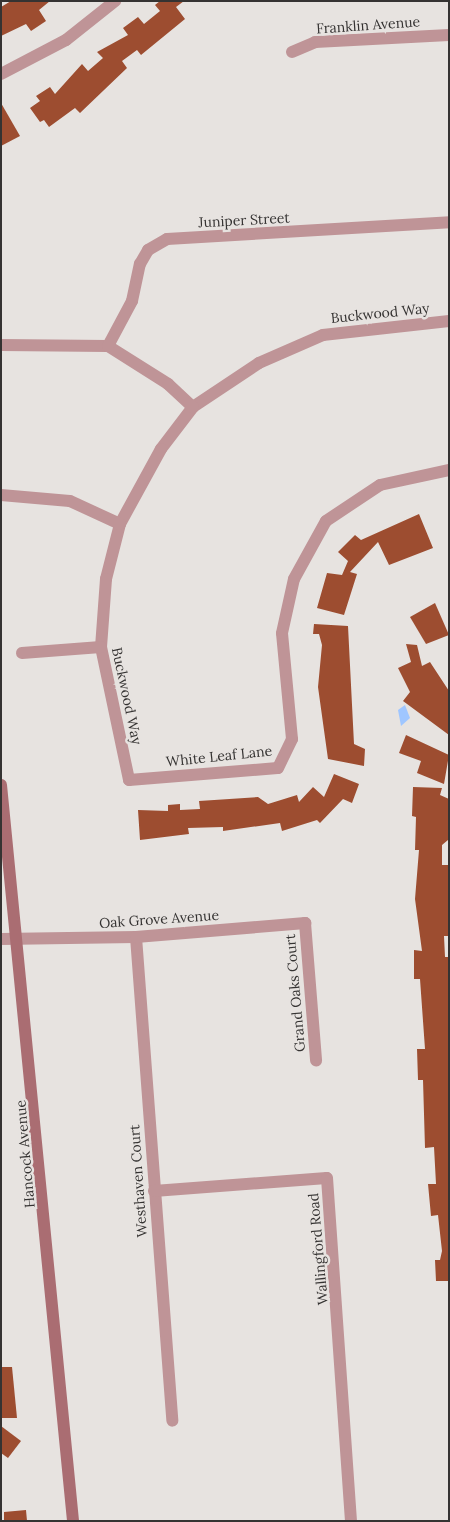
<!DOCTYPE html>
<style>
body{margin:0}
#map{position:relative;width:450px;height:1522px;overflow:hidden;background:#e7e3e0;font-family:Lora,serif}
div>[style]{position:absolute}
.water>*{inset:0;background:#9fc6ff}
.building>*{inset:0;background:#9d4d30}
.street>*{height:12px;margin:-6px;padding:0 6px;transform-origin:6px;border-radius:6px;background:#bf9497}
.secondary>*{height:12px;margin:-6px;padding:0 6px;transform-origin:6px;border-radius:6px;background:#aa6d72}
span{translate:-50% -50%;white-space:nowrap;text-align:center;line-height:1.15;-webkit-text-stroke:5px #e7e3e0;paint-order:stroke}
.street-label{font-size:14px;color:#353332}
.frame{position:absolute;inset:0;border:2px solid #353332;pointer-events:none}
</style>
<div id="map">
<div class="water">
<i style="clip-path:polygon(405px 705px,410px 718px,401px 726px,398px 710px)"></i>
</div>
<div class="building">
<i style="clip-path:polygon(11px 1px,50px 1px,39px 10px,46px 21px,31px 31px,26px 24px,1px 36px,1px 7px)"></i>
<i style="clip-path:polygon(160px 1px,184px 1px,176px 7px,185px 19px,141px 55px,137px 50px,122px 61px,127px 68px,80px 113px,75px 108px,49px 127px,44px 120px,40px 122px,30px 108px,40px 101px,36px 96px,50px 87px,55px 94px,82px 64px,88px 71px,103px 58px,97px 52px,128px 35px,123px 28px,138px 17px,144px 24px,160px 11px,155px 5px)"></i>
<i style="clip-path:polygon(1px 103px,20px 136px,1px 146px)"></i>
<i style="clip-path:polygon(419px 514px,433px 548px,389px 565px,378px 542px,350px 572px,357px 574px,344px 615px,317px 608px,327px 573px,342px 575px,348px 561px,338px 552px,355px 535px,361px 540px)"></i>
<i style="clip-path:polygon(435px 603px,449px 635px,426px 644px,410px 617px)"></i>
<i style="clip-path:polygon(314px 624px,348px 626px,354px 744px,365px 749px,364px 766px,328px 759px,318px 687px,322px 645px,319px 634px,313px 634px)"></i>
<i style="clip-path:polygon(406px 644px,417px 645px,422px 666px,430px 662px,449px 691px,449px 735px,403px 701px,410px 692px,398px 668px,411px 662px)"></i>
<i style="clip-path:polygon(406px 735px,449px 755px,444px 784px,417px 773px,421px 761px,399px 753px)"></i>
<i style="clip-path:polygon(334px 774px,359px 784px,352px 803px,343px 799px,320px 823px,317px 820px,282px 831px,280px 823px,223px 831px,223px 827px,188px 828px,189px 834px,140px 840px,138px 810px,168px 811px,168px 805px,180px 804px,180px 810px,200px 809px,199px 801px,258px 797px,268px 804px,297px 795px,299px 802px,313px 787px,324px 797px)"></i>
<i style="clip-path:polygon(413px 787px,442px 788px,440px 795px,449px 799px,448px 840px,442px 845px,442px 865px,448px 865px,449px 936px,444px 936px,445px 957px,449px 957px,449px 1281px,436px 1281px,435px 1260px,440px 1260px,442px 1251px,438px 1215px,431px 1216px,428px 1184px,436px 1184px,434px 1147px,425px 1148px,423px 1080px,418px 1080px,417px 1049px,425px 1049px,420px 979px,414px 979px,414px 950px,422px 951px,415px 899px,419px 850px,415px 850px,416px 817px,412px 816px)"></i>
<i style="clip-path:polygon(1px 1367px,12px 1367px,17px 1418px,1px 1418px)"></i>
<i style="clip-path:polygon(1px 1426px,21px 1441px,8px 1458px,1px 1453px)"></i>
<i style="clip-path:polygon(26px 1510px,27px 1521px,4px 1521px,4px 1512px)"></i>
</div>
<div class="street">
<i style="left:292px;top:52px;width:25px;rotate:-23deg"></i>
<i style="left:315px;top:42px;width:134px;rotate:-3deg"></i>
<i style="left:1px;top:74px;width:73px;rotate:-27.6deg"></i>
<i style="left:66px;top:40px;width:63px;rotate:-38.5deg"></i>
<i style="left:449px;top:321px;width:127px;rotate:173.7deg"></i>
<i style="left:323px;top:335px;width:70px;rotate:156.4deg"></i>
<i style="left:259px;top:363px;width:79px;rotate:146.3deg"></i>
<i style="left:193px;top:407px;width:53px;rotate:127.3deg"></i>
<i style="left:161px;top:449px;width:85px;rotate:118.7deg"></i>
<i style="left:120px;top:524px;width:57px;rotate:104.3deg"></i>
<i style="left:106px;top:579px;width:68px;rotate:94.2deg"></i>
<i style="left:101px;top:647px;width:136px;rotate:78.1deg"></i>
<i style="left:129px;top:780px;width:149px;rotate:-4.6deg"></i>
<i style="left:278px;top:768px;width:32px;rotate:-64deg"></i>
<i style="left:292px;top:739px;width:106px;rotate:-95.4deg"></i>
<i style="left:282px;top:633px;width:55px;rotate:-77.5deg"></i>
<i style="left:294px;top:579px;width:66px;rotate:-61.1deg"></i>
<i style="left:326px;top:521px;width:65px;rotate:-33.7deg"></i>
<i style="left:380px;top:485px;width:71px;rotate:-12.3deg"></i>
<i style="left:1px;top:345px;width:107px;rotate:0.5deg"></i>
<i style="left:108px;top:346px;width:71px;rotate:32.3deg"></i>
<i style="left:168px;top:384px;width:34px;rotate:43deg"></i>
<i style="left:108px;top:346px;width:51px;rotate:-61.9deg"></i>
<i style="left:132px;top:301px;width:38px;rotate:-78deg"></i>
<i style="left:140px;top:264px;width:16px;rotate:-60deg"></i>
<i style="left:148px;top:250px;width:22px;rotate:-30deg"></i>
<i style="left:167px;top:239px;width:283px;rotate:-3.4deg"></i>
<i style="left:1px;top:495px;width:69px;rotate:5deg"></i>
<i style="left:70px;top:501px;width:55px;rotate:24.7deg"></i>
<i style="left:22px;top:653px;width:79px;rotate:-4.3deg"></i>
<i style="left:136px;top:937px;width:485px;rotate:85.7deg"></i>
<i style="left:1px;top:939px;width:135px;rotate:-0.8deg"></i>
<i style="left:136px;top:937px;width:170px;rotate:-4.7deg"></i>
<i style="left:305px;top:923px;width:138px;rotate:85.4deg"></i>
<i style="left:154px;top:1191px;width:173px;rotate:-4.3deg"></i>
<i style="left:327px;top:1178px;width:344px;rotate:86deg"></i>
</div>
<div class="secondary">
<i style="left:1px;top:785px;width:740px;rotate:84.41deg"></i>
</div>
<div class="street-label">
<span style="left:368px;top:25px;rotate:-4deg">Franklin Avenue</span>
<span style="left:244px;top:220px;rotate:-3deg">Juniper Street</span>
<span style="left:380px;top:313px;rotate:-6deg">Buckwood Way</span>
<span style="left:127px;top:696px;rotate:78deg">Buckwood Way</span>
<span style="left:219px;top:756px;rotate:-6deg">White Leaf Lane</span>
<span style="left:159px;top:919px;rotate:-4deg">Oak Grove Avenue</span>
<span style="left:295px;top:993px;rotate:-95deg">Grand Oaks Court</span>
<span style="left:25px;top:1154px;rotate:-95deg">Hancock Avenue</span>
<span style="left:138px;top:1181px;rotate:-94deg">Westhaven Court</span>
<span style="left:318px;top:1249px;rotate:-95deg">Wallingford Road</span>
</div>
<div class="frame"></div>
</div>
